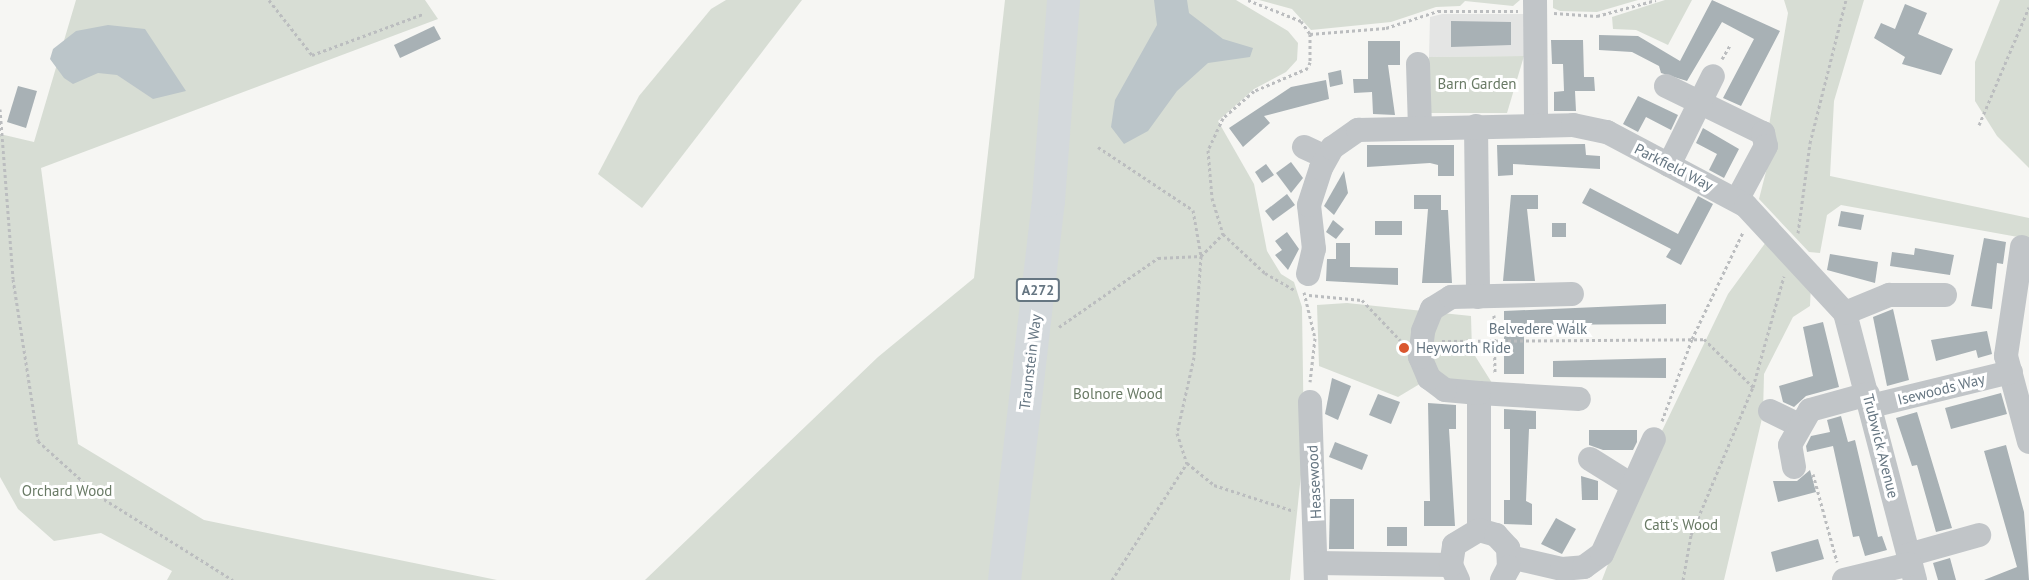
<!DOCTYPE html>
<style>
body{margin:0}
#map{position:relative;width:2029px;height:580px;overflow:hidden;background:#f6f6f3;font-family:"PT Sans",sans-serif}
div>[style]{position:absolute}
.built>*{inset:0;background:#e4e5e4}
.green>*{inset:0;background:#d7ddd4}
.water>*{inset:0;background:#bbc5c9}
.building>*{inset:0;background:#a8b1b5}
.path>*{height:3px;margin-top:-1.5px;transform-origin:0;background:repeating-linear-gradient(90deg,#bbbdbf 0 3px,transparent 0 6px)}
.minor>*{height:24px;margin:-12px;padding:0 12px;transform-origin:12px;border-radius:12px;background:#c1c5c8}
.highway>*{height:33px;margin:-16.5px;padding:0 16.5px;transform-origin:16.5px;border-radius:16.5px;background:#d4d9dc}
.dots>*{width:16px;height:16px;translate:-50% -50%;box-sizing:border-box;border:3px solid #fff;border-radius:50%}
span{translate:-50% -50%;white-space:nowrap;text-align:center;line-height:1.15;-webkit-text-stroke:6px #fff;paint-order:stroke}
.shield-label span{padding:2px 4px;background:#fff;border:2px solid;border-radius:4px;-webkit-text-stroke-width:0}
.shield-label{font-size:14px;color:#667682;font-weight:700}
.park-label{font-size:15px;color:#697a65}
.street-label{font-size:15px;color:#667682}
.poi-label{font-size:15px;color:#667682}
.left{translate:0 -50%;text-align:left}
</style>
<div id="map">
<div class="built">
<i style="clip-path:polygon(1442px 14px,1524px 14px,1524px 56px,1429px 57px,1430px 17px)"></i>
</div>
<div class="green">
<i style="clip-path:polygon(76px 0,425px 0,438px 19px,41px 168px,78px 444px,204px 520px,497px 580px,167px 580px,172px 571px,101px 533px,54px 541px,18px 509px,0 477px,0 134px,34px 142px)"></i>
<i style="clip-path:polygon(726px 0,802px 0,642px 208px,598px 174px,639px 96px,711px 9px)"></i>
<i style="clip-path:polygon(1005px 0,1236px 0,1288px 31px,1298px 43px,1297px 60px,1286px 72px,1254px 89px,1218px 121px,1254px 184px,1267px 251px,1281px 274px,1294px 282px,1302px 307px,1304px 446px,1290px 580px,645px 580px,878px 357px,974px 278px)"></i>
<i style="clip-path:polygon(1259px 0,1520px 0,1513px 6px,1465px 1px,1460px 6px,1436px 7px,1391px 22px,1311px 30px,1292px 9px)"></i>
<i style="clip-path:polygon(1553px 0,1638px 0,1597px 12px,1560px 11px,1553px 8px)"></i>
<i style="clip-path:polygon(1665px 0,1692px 0,1668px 45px,1636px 30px,1613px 29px,1612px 17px)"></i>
<i style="clip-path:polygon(1784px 0,1864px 0,1834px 101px,1830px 176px,2029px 218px,2029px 239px,1841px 205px,1827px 215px,1820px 253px,1809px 252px,1759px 199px,1771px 152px,1766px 143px,1788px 13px)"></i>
<i style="clip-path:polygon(2000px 0,2029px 0,2029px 168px,1997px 136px,1975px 101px,1975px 62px)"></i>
<i style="clip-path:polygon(1524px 56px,1507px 113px,1430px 113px,1429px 57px)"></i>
<i style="clip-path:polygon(1766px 242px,1811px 284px,1810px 306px,1793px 317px,1764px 374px,1763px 414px,1724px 580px,1602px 580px,1647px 462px,1728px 294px)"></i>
<i style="clip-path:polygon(1347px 303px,1471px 316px,1472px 351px,1492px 383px,1423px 382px,1398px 397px,1319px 366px,1317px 305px)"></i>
</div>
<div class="water">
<i style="clip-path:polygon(1154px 0,1187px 0,1189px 13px,1223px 39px,1253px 48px,1250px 57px,1208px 63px,1177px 91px,1148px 131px,1124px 144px,1111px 127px,1115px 100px,1157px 25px)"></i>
<i style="clip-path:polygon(108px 25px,145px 29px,186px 91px,153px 99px,117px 75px,98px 73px,73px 84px,64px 78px,50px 59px,53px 49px,76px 31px)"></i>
</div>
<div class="building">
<i style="clip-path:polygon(1712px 0,1780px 31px,1741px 106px,1723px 98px,1754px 39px,1722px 22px,1687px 81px,1661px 73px,1659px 66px,1632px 52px,1599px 50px,1599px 35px,1638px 36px,1680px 61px)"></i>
<i style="clip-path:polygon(1905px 4px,1927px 13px,1918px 34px,1953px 49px,1941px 75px,1902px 64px,1905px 57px,1874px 38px,1881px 23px,1895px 29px)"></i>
<i style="clip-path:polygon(1451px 21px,1511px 22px,1511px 45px,1451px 47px)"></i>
<i style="clip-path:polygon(434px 26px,441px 39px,400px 58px,394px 45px)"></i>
<i style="clip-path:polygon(1551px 40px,1583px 40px,1584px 77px,1594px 77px,1595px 91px,1575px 91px,1576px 111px,1554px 111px,1554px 92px,1564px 91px,1563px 64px,1552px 64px)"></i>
<i style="clip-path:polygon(1368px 41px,1400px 41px,1400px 65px,1388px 65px,1395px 115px,1373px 114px,1372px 92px,1354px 93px,1353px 79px,1368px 79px)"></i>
<i style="clip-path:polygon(1341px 70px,1343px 84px,1330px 87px,1328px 73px)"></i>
<i style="clip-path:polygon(1326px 80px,1329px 99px,1264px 116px,1270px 123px,1243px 147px,1229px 128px,1291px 87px)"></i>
<i style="clip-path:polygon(18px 86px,37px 91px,26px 128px,7px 122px)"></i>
<i style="clip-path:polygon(1638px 96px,1678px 115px,1671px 130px,1646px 117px,1638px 132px,1623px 124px)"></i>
<i style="clip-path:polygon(1703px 128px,1739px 149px,1724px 178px,1709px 170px,1717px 154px,1696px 143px)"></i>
<i style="clip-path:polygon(1585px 144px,1586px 155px,1600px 156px,1600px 169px,1513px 164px,1513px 175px,1498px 176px,1497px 145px)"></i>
<i style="clip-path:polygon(1367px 145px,1454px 145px,1454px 176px,1438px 176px,1438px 165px,1430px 163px,1367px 167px)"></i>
<i style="clip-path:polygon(1291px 162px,1303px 178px,1291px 193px,1276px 173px)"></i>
<i style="clip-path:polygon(1266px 164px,1274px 175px,1262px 183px,1255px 172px)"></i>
<i style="clip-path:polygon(1344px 171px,1348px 193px,1334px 215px,1324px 206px)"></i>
<i style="clip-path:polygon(1590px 188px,1678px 234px,1698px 196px,1713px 204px,1681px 265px,1666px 257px,1671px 249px,1582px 203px)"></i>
<i style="clip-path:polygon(1287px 194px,1295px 205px,1273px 221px,1265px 211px)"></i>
<i style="clip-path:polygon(1414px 195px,1441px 195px,1441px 210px,1448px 210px,1452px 283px,1422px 283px,1428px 209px,1414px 209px)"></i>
<i style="clip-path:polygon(1511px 195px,1538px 195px,1538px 209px,1527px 209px,1535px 281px,1503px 281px)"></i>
<i style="clip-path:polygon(1841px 211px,1864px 215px,1861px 230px,1838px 226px)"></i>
<i style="clip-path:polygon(1333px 220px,1344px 229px,1336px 239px,1326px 232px)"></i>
<i style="clip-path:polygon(1375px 221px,1402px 221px,1402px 235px,1375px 235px)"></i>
<i style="clip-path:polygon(1552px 223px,1566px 223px,1566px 237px,1552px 237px)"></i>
<i style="clip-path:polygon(1287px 232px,1299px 249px,1288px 270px,1275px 255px,1282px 250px,1275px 241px)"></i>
<i style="clip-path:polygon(1984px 238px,2006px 242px,2003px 264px,1997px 263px,1992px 309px,1971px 306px)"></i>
<i style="clip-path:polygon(1336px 243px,1350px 243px,1350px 267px,1398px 268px,1398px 285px,1326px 281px,1327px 259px,1336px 259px)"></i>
<i style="clip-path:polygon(1915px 248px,1954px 255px,1950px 275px,1890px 266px,1892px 252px,1914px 255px)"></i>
<i style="clip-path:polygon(1830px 254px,1878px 262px,1875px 283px,1827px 270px)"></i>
<i style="clip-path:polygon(1666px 304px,1666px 324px,1533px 325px,1533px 333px,1524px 333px,1524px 374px,1504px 374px,1504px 311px)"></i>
<i style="clip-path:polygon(1893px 309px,1909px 380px,1887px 386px,1873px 317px)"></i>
<i style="clip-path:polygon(1823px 322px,1839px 387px,1806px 396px,1794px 407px,1783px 402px,1779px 386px,1813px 376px,1803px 327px)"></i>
<i style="clip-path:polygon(1987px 331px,1992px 354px,1978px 358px,1976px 350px,1936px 361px,1931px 340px)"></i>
<i style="clip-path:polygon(1666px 358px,1666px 378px,1553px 377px,1553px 361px)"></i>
<i style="clip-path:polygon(1332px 378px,1351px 386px,1338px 420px,1325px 414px)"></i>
<i style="clip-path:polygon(2001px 393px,2007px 414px,1951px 429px,1945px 408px)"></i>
<i style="clip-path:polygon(1378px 394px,1400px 402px,1391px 424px,1369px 415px)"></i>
<i style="clip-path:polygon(1428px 403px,1456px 405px,1456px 429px,1449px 429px,1455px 526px,1424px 526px,1424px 501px,1430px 501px)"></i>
<i style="clip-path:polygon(1504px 409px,1536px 411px,1536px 429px,1529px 429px,1526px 501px,1532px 504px,1532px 525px,1504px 524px,1504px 500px,1510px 500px,1510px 429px,1504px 429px)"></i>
<i style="clip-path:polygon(1917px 412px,1952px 528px,1936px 532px,1917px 465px,1912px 466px,1896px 418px)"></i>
<i style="clip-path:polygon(1841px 416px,1848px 442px,1855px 440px,1878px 537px,1882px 536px,1887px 550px,1865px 556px,1859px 536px,1853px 537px,1833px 446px,1807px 452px,1806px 446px,1811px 436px,1830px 432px,1827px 420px)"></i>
<i style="clip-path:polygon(1589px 430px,1637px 430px,1637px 442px,1633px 450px,1603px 450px,1589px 445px)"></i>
<i style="clip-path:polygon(1335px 442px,1368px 455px,1362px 470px,1329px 457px)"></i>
<i style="clip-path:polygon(2006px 445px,2024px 512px,2029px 580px,1984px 580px,2017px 567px,1984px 451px)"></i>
<i style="clip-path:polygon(1810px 470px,1816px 492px,1778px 502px,1773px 481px,1797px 481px)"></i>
<i style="clip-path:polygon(1581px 476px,1598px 481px,1598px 500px,1582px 500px)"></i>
<i style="clip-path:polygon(1330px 499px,1354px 499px,1354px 549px,1329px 549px)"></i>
<i style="clip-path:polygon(1556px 518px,1576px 529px,1562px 554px,1541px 544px)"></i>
<i style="clip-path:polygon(1387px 527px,1407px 527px,1407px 546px,1387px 546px)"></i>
<i style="clip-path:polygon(1818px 539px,1824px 559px,1776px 572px,1771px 552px)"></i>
<i style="clip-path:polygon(1950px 558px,1956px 580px,1938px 580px,1933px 563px)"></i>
</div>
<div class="path">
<i style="left:269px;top:0;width:70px;rotate:52deg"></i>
<i style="left:312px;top:55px;width:118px;rotate:-20.3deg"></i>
<i style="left:1248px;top:0;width:57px;rotate:21.6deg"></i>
<i style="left:1301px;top:21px;width:16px;rotate:55deg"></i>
<i style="left:1310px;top:34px;width:28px;rotate:90deg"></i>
<i style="left:1310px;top:62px;width:6px;rotate:108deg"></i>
<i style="left:1308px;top:68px;width:59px;rotate:156.9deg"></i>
<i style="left:1254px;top:91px;width:41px;rotate:138.9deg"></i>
<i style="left:1223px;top:118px;width:35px;rotate:115deg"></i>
<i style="left:1208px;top:150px;width:48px;rotate:85.2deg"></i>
<i style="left:1212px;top:198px;width:38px;rotate:73deg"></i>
<i style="left:1223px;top:234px;width:57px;rotate:42.9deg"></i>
<i style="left:1265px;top:273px;width:34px;rotate:30deg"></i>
<i style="left:1554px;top:13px;width:43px;rotate:4deg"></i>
<i style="left:1597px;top:16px;width:61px;rotate:-15.2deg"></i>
<i style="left:1310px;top:34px;width:76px;rotate:-4.5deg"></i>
<i style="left:1386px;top:28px;width:55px;rotate:-18.1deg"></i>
<i style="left:1438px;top:11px;width:80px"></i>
<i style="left:1722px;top:59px;width:16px;rotate:-60deg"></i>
<i style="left:0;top:109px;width:170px;rotate:85.6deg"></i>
<i style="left:13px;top:279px;width:164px;rotate:81.2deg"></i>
<i style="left:38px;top:441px;width:82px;rotate:42deg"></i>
<i style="left:99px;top:496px;width:158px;rotate:32.1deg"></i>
<i style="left:1979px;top:125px;width:128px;rotate:-67deg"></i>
<i style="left:1098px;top:147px;width:114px;rotate:33.6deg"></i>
<i style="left:1193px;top:210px;width:47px;rotate:80.1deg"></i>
<i style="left:1201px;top:256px;width:101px;rotate:94deg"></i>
<i style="left:1194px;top:357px;width:78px;rotate:102.6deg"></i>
<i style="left:1177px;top:433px;width:32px;rotate:72deg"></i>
<i style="left:1187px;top:463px;width:35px;rotate:39deg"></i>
<i style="left:1214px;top:485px;width:84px;rotate:18deg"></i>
<i style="left:1798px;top:233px;width:91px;rotate:-82.4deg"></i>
<i style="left:1810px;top:143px;width:147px;rotate:-75.9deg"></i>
<i style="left:1304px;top:292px;width:47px;rotate:76.6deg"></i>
<i style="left:1315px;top:338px;width:44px;rotate:96.5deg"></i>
<i style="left:1309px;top:295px;width:53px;rotate:5.4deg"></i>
<i style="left:1362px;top:300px;width:58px;rotate:46.4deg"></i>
<i style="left:1494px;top:315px;width:59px;rotate:89deg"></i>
<i style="left:1059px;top:327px;width:121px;rotate:-34.9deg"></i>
<i style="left:1158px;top:258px;width:43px;rotate:-2.7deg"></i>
<i style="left:1201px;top:256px;width:31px;rotate:-45deg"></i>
<i style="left:1442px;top:341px;width:262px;rotate:-0.4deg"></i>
<i style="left:1704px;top:339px;width:69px;rotate:44.4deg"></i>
<i style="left:1662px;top:421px;width:87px;rotate:-69.9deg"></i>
<i style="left:1692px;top:339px;width:119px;rotate:-64.5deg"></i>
<i style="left:1813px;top:474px;width:91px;rotate:74.7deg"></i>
<i style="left:1112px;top:580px;width:139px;rotate:-57.3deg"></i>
<i style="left:1683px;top:580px;width:46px;rotate:-79.9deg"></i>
<i style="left:1691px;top:535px;width:160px;rotate:-67.3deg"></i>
<i style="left:1753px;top:387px;width:115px;rotate:-74.4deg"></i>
</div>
<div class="minor">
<i style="left:1535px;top:0;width:126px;rotate:89.5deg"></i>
<i style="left:1418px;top:64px;width:62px;rotate:88.2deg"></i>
<i style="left:1666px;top:86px;width:108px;rotate:25.9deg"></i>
<i style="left:1763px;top:133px;width:13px;rotate:77deg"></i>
<i style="left:1766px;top:146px;width:61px;rotate:118.2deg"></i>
<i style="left:1476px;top:126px;width:171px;rotate:89.3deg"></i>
<i style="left:1304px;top:147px;width:23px;rotate:25deg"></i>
<i style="left:1669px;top:165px;width:99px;rotate:-63.7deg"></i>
<i style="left:2022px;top:247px;width:110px;rotate:98.4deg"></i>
<i style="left:2006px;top:356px;width:89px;rotate:75deg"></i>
<i style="left:1308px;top:274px;width:26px;rotate:-77deg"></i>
<i style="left:1314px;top:249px;width:44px;rotate:-96.5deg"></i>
<i style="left:1309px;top:205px;width:39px;rotate:-72deg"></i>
<i style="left:1321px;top:168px;width:23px;rotate:-61deg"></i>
<i style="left:1332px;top:148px;width:32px;rotate:-35deg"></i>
<i style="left:1358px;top:130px;width:215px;rotate:-1.3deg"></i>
<i style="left:1573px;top:125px;width:35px;rotate:12deg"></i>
<i style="left:1607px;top:132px;width:157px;rotate:28deg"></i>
<i style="left:1746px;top:206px;width:146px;rotate:47.2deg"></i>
<i style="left:1845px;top:313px;width:276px;rotate:75.3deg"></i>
<i style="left:1845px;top:313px;width:48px;rotate:-22.2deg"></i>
<i style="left:1889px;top:295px;width:56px"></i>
<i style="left:1479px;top:393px;width:100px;rotate:3.4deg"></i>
<i style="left:1310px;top:402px;width:178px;rotate:88.1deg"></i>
<i style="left:1871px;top:406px;width:144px;rotate:-13.7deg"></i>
<i style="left:1770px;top:411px;width:30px;rotate:26deg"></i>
<i style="left:1590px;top:459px;width:47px;rotate:32deg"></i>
<i style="left:1794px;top:467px;width:22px;rotate:-100deg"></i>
<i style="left:1790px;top:445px;width:40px;rotate:-60.3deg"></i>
<i style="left:1810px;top:410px;width:60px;rotate:-15.4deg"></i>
<i style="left:1479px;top:530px;width:137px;rotate:-90deg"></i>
<i style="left:1479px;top:393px;width:34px;rotate:-175deg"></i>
<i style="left:1445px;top:390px;width:20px;rotate:-143deg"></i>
<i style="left:1429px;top:378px;width:23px;rotate:-113deg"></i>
<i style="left:1420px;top:357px;width:26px;rotate:-83deg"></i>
<i style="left:1423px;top:331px;width:24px;rotate:-68deg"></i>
<i style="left:1432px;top:309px;width:22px;rotate:-32deg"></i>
<i style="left:1451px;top:297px;width:121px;rotate:-1.4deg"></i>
<i style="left:1908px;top:555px;width:74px;rotate:-15.7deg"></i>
<i style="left:1510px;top:557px;width:53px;rotate:13deg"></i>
<i style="left:1562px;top:569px;width:22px;rotate:-5deg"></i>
<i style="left:1584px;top:567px;width:22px;rotate:-36deg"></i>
<i style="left:1602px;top:554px;width:126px;rotate:-65.7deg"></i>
<i style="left:1317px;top:563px;width:134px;rotate:0.9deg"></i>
<i style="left:1458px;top:580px;width:17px;rotate:-115deg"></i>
<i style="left:1451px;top:565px;width:20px;rotate:-81deg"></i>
<i style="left:1454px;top:545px;width:29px;rotate:-31deg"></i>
<i style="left:1479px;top:530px;width:18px;rotate:16deg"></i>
<i style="left:1496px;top:535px;width:18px;rotate:47deg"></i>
<i style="left:1508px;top:548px;width:19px;rotate:87deg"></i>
<i style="left:1509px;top:567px;width:15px;rotate:118deg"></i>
<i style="left:1844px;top:580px;width:68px;rotate:-13.6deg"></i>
</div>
<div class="highway">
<i style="left:1004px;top:580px;width:383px;rotate:-83.4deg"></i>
<i style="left:1048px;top:200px;width:201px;rotate:-85.7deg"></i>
</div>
<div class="dots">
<i style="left:1404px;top:348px;background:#da572f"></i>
</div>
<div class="shield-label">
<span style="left:1038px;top:290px">A272</span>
</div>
<div class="park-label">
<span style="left:1477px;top:84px">Barn Garden</span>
<span style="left:1118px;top:394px">Bolnore Wood</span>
<span style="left:67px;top:491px">Orchard Wood</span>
<span style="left:1681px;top:525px">Catt's Wood</span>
</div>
<div class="street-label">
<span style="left:1674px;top:167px;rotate:27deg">Parkfield Way</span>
<span style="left:1538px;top:329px">Belvedere Walk</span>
<span style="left:1030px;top:362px;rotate:-83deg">Traunstein Way</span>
<span style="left:1941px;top:389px;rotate:-14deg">Isewoods Way</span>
<span style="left:1881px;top:446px;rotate:76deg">Trubwick Avenue</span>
<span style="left:1314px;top:482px;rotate:-93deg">Heasewood</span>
</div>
<div class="poi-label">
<span class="left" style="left:1416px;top:348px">Heyworth Ride</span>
</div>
</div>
